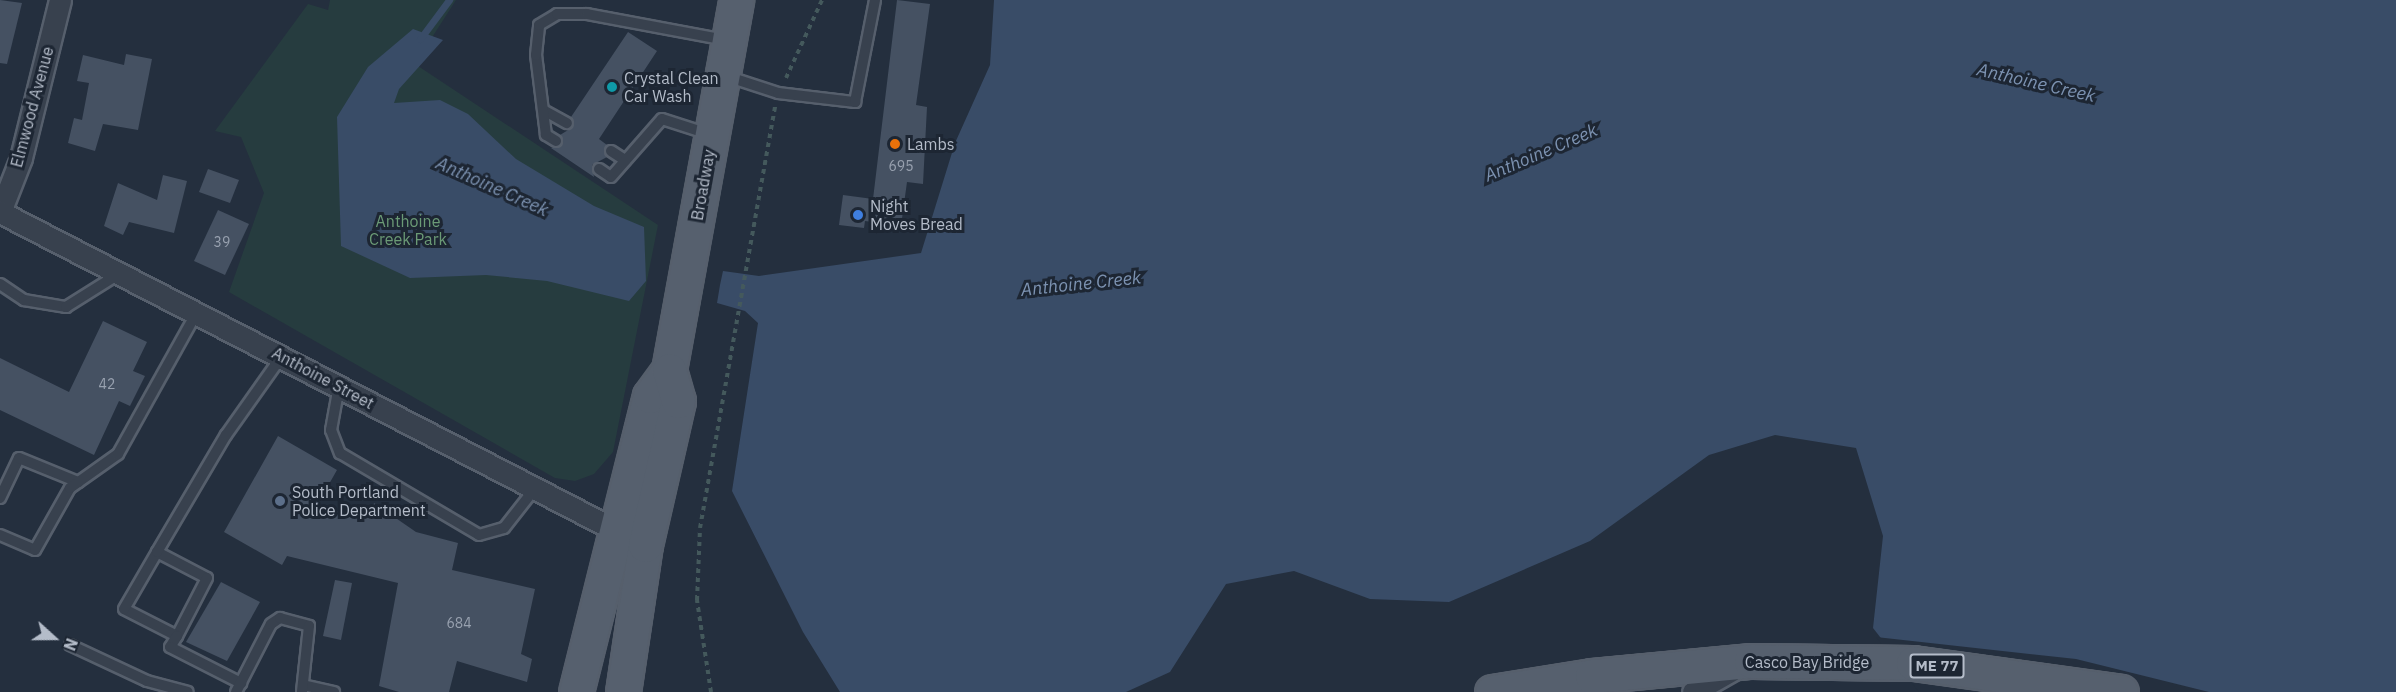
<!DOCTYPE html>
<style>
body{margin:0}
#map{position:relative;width:2396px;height:692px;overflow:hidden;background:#242f3e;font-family:"IBM Plex Sans",sans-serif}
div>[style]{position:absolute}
.green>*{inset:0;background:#263c3f}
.water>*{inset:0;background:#394c67}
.pier>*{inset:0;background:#242f3e}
.stream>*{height:7px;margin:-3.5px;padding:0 3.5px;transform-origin:3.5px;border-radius:3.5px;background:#394c67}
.building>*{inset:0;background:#455162}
.path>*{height:4px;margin-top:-2px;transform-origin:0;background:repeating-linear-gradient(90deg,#44595c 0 4.5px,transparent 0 9px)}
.roads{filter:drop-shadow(2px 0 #565f6c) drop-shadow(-2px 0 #565f6c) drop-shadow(0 2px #565f6c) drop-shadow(0 -2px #565f6c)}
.lane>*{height:10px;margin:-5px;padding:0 5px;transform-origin:5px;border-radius:5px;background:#38414e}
.street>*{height:21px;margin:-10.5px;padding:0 10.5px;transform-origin:10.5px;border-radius:10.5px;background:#38414e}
.primary>*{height:33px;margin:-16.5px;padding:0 16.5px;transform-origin:16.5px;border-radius:16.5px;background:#56606e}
.dots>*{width:16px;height:16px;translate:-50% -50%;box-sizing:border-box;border:3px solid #1d2633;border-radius:50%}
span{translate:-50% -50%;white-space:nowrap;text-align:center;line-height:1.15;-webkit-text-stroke:6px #1d2633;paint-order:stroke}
.number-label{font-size:14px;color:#98a1af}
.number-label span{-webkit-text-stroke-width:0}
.shield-label span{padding:2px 4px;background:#1d2633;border:2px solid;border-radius:4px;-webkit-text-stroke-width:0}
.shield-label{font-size:15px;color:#b4bcc9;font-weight:700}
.poi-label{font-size:16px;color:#b4bcc9}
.left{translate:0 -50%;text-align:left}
.street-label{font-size:16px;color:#b4bcc9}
.park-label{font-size:16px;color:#6b9a76}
.water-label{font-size:18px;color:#7c92b1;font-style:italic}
.north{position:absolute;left:24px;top:608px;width:60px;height:60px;-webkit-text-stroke:4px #1d2633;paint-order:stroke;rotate:111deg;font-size:16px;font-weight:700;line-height:24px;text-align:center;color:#b4bcc9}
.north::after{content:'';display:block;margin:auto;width:21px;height:27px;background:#b4bcc9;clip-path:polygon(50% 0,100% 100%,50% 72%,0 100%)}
</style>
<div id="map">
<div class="green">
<i style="clip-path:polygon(330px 0,456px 0,415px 64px,658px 225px,613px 452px,594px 474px,575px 481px,555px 478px,229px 292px,264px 193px,241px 137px,215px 131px,308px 4px,328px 10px)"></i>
</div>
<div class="water">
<i style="clip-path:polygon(994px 0,2396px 0,2396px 692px,1923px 692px,1873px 628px,1883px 536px,1856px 448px,1775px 435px,1709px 455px,1590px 541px,1449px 602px,1370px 599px,1294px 571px,1226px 584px,1170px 672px,1126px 692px,840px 692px,803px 632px,732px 491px,758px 323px,745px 311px,717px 303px,720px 285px,723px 271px,759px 276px,921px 253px,955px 143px,990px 65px)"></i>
<i style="clip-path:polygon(413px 29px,443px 40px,399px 89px,394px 103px,440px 100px,468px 114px,516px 159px,594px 206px,644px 227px,646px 281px,629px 301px,547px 281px,486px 275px,410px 278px,341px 246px,337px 117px,368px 67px)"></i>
</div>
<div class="pier">
<i style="clip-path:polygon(1876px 637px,2076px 659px,2209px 692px,1919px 692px)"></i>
</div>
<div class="stream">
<i style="left:420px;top:39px;width:49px;rotate:-53.4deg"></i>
</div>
<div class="building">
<i style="clip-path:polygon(0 0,22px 3px,7px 64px,0 63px)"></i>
<i style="clip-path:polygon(897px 0,930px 4px,916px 105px,927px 107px,923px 184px,907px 182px,901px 226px,865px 221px,864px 228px,839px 225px,843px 195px,873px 199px)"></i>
<i style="clip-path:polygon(628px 32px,657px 51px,599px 139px,607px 145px,607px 157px,592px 165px,594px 177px,551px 148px,562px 145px,560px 135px,573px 127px,571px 117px)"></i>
<i style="clip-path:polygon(126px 54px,152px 59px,138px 130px,103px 124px,95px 151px,68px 143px,74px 118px,82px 120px,89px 83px,77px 81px,83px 55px,124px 65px)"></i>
<i style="clip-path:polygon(208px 169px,239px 180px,230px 203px,199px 192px)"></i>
<i style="clip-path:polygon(163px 175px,187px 181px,174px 233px,129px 222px,123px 235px,104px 226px,118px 183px,157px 200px)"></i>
<i style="clip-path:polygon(218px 210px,249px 224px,225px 275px,194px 261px)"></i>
<i style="clip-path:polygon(103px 321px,147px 342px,133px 371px,145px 376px,130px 406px,119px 401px,94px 455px,0 410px,0 358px,69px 392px)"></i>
<i style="clip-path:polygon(278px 436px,337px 470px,316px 507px,370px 517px,374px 503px,416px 532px,458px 543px,452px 570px,535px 589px,521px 654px,532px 659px,527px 682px,457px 661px,449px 692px,399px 692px,379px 686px,398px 583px,287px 556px,282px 565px,224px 532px)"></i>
<i style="clip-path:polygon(335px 580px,352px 583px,341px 640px,323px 636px)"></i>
<i style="clip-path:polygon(221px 582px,260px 602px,227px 661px,186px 642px)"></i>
</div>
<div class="path">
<i style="left:786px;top:78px;width:86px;rotate:-65.2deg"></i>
<i style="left:711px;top:692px;width:93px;rotate:-98.7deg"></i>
<i style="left:697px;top:600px;width:72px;rotate:-87.6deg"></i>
<i style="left:700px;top:528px;width:428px;rotate:-79.9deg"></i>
</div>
<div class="roads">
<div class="lane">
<i style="left:726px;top:76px;width:55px;rotate:18.1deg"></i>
<i style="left:778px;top:93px;width:78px;rotate:6.7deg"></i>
<i style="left:855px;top:102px;width:104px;rotate:-78.9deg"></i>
<i style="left:545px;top:111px;width:25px;rotate:29deg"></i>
<i style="left:556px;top:141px;width:12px;rotate:-149deg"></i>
<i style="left:546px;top:135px;width:81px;rotate:-97.1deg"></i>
<i style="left:536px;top:55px;width:30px;rotate:-84deg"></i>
<i style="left:539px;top:25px;width:21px;rotate:-31deg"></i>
<i style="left:557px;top:14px;width:30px"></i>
<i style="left:587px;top:14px;width:141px;rotate:10.6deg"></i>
<i style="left:611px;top:151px;width:17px;rotate:33deg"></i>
<i style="left:599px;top:169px;width:14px;rotate:34deg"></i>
<i style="left:611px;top:177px;width:77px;rotate:-48.7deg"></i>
<i style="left:662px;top:119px;width:49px;rotate:17.7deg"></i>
<i style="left:0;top:284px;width:29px;rotate:34deg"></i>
<i style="left:24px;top:300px;width:43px;rotate:9.5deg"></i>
<i style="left:66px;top:307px;width:64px;rotate:-32.2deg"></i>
<i style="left:339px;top:386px;width:45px;rotate:100.3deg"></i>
<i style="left:331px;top:430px;width:25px;rotate:69deg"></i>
<i style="left:340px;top:453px;width:161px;rotate:30.5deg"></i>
<i style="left:479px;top:535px;width:26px;rotate:-16deg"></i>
<i style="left:504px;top:528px;width:47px;rotate:-51.9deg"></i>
<i style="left:0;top:498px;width:44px;rotate:-64.6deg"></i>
<i style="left:19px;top:458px;width:64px;rotate:22.1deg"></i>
<i style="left:0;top:535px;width:38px;rotate:23deg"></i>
<i style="left:35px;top:550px;width:71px;rotate:-60.6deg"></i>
<i style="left:70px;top:488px;width:59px;rotate:-35.3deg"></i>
<i style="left:118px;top:454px;width:162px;rotate:-60.9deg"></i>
<i style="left:157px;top:552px;width:56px;rotate:27.5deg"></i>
<i style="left:207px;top:578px;width:65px;rotate:117.3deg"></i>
<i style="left:177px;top:636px;width:59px;rotate:-153deg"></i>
<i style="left:124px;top:609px;width:66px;rotate:-59.9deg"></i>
<i style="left:157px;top:552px;width:136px;rotate:-59.5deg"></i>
<i style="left:226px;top:435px;width:97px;rotate:-54.7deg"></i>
<i style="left:177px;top:636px;width:13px;rotate:122deg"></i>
<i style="left:170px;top:647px;width:80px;rotate:26.9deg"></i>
<i style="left:70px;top:645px;width:85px;rotate:25.1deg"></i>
<i style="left:147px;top:681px;width:42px;rotate:15deg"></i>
<i style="left:303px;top:685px;width:32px;rotate:13deg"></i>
<i style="left:236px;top:692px;width:76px;rotate:-62.8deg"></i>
<i style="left:271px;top:624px;width:11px;rotate:-34deg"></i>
<i style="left:280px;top:618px;width:30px;rotate:15deg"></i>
<i style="left:309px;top:626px;width:66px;rotate:96.1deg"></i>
</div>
<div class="street">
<i style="left:60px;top:0;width:163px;rotate:103.9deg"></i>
<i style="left:21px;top:158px;width:58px;rotate:111.3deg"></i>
<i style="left:0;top:212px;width:706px;rotate:27.33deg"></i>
<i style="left:1693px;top:692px;width:45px;rotate:-29.4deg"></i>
</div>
<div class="primary">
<i style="left:576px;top:692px;width:305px;rotate:-76deg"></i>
<i style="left:650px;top:396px;width:32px;rotate:-54deg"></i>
<i style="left:669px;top:370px;width:376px;rotate:-79.7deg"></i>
<i style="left:623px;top:692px;width:149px;rotate:-81.5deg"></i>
<i style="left:645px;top:545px;width:148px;rotate:-77.1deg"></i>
<i style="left:678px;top:401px;width:32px;rotate:-106deg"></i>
<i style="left:1492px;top:692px;width:101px;rotate:-9.1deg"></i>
<i style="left:1592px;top:676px;width:160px;rotate:-5.4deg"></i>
<i style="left:1751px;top:661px;width:162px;rotate:0.7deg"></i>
<i style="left:1913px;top:663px;width:210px;rotate:7.9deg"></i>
</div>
</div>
<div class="dots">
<i style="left:612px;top:87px;background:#0f9aa8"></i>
<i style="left:895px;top:144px;background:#e8710a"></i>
<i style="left:858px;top:215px;background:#3f7fe0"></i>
<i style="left:280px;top:501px;background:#5c6f8a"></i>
</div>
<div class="number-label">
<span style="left:901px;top:166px">695</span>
<span style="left:222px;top:242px">39</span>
<span style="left:107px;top:384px">42</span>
<span style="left:459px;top:623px">684</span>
</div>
<div class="shield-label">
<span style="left:1937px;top:666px">ME 77</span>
</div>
<div class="poi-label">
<span class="left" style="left:624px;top:87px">Crystal Clean<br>Car Wash</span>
<span class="left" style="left:907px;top:144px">Lambs</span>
<span class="left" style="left:870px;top:215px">Night<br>Moves Bread</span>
<span class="left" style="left:292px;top:501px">South Portland<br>Police Department</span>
</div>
<div class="street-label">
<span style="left:32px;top:107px;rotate:-75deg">Elmwood Avenue</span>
<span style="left:703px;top:185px;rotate:-80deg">Broadway</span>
<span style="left:323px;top:378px;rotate:28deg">Anthoine Street</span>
<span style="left:1807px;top:662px">Casco Bay Bridge</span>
</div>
<div class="park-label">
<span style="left:408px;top:230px">Anthoine<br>Creek Park</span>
</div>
<div class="water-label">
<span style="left:2036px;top:83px;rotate:13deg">Anthoine Creek</span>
<span style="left:1541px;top:153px;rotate:-23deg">Anthoine Creek</span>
<span style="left:492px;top:187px;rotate:24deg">Anthoine Creek</span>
<span style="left:1081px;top:284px;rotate:-6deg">Anthoine Creek</span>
</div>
<div class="north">N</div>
</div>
